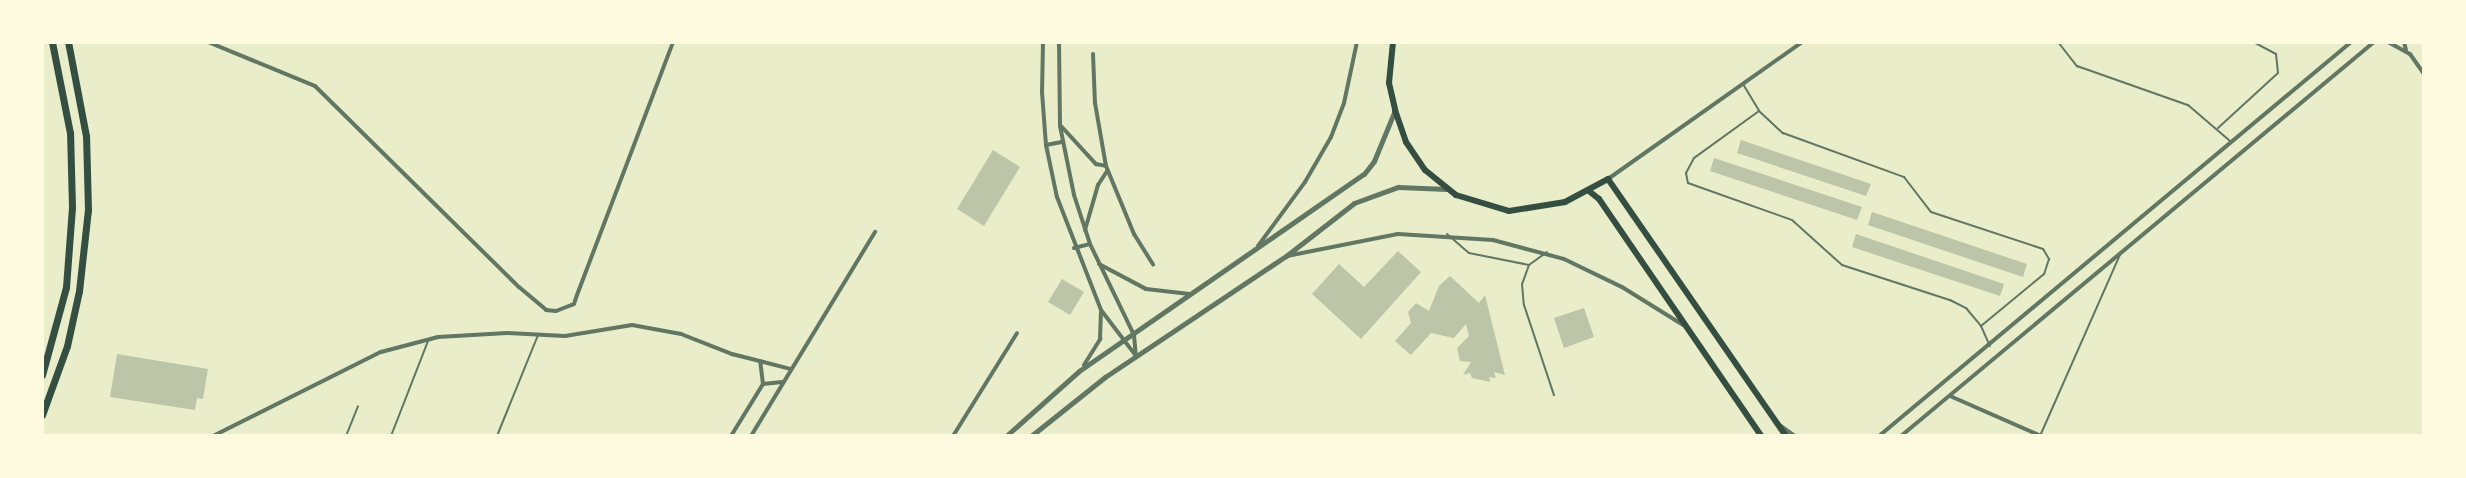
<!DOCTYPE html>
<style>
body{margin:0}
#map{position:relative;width:2466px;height:478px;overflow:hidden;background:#e9edc9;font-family:Literata,serif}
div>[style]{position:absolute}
.building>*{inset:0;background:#bcc5a7}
.service>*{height:2px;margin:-1px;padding:0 1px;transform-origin:1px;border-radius:1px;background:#617663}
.minor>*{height:4px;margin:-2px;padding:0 2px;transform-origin:2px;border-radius:2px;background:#617663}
.tertiary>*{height:5px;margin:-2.5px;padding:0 2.5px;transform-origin:2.5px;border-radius:2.5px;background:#617663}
.secondary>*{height:6px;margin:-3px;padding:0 3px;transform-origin:3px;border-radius:3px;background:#344e41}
.primary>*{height:7px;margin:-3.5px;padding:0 3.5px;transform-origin:3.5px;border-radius:3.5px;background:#344e41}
span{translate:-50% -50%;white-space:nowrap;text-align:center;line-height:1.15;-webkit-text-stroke:4.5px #fefae0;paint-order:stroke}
.frame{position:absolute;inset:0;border:44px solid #fefae0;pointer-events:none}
</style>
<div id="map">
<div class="building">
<i style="clip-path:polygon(1741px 140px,1871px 184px,1866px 196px,1737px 153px)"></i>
<i style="clip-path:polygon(993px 150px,1020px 167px,984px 226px,957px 209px)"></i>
<i style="clip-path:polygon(1714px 158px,1862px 207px,1857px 220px,1710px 171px)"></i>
<i style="clip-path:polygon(1872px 212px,2027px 264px,2023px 277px,1868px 225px)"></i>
<i style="clip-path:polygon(1856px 234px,2004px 284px,2000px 296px,1852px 247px)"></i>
<i style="clip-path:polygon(1398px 251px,1421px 272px,1361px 339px,1312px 294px,1339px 264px,1364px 287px)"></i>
<i style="clip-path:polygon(1450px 276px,1479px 303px,1485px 295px,1505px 375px,1494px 372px,1496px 378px,1489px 377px,1490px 382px,1472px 378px,1470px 373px,1463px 375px,1471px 362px,1460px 361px,1457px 348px,1469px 336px,1466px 324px,1454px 338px,1431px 333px,1411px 355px,1395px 341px,1411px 323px,1408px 312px,1416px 303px,1429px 311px,1439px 286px)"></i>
<i style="clip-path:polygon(1062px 279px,1084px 292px,1070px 315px,1048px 302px)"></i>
<i style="clip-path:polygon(1584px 308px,1594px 337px,1564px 348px,1554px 318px)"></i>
<i style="clip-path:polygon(117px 354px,208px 369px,203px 399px,197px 398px,195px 410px,110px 397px)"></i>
</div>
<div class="service">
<i style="left:2058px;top:42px;width:31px;rotate:52deg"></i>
<i style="left:2077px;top:66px;width:118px;rotate:19.4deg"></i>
<i style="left:2188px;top:105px;width:55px;rotate:40.6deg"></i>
<i style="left:1743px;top:84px;width:31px;rotate:59deg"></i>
<i style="left:1759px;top:111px;width:33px;rotate:43deg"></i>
<i style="left:1783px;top:133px;width:129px;rotate:20deg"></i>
<i style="left:1904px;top:177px;width:44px;rotate:52.4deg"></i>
<i style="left:1931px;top:212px;width:118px;rotate:18.3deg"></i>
<i style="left:2043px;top:249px;width:12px;rotate:59deg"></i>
<i style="left:2049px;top:259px;width:16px;rotate:108deg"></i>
<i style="left:2044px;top:274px;width:82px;rotate:140.5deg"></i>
<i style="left:1759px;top:111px;width:80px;rotate:144.1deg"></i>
<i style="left:1694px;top:158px;width:17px;rotate:118deg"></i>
<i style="left:1686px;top:173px;width:10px;rotate:79deg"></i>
<i style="left:1688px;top:183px;width:110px;rotate:19.6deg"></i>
<i style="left:1792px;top:220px;width:67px;rotate:42deg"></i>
<i style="left:1842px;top:265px;width:114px;rotate:18deg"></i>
<i style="left:1950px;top:300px;width:18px;rotate:27deg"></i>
<i style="left:1966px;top:308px;width:23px;rotate:50deg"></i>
<i style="left:1981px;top:326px;width:22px;rotate:66deg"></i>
<i style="left:2218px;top:128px;width:81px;rotate:-42.5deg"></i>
<i style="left:2278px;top:73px;width:19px;rotate:-96deg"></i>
<i style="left:2276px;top:54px;width:26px;rotate:-152deg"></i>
<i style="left:1447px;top:234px;width:29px;rotate:41deg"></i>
<i style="left:1469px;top:253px;width:61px;rotate:11.3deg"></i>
<i style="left:1529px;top:265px;width:22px;rotate:-36deg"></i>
<i style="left:1529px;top:265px;width:20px;rotate:110deg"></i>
<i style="left:1522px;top:284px;width:21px;rotate:85deg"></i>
<i style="left:1524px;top:305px;width:95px;rotate:71.6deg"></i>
<i style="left:346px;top:436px;width:32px;rotate:-68deg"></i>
<i style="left:391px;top:436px;width:102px;rotate:-68.7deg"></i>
<i style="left:497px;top:436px;width:109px;rotate:-67.9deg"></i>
<i style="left:2040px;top:436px;width:198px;rotate:-66.2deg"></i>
</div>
<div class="minor">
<i style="left:208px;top:42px;width:116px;rotate:22.4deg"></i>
<i style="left:315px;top:86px;width:286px;rotate:44.6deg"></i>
<i style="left:519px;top:287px;width:35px;rotate:40deg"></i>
<i style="left:546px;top:310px;width:10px;rotate:6deg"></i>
<i style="left:556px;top:311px;width:19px;rotate:-21deg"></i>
<i style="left:574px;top:304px;width:9px;rotate:-72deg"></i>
<i style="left:577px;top:295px;width:271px;rotate:-69.2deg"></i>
<i style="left:1043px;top:42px;width:50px;rotate:91.1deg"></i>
<i style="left:1042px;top:92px;width:53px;rotate:85.7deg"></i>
<i style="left:1046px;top:145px;width:53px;rotate:78.1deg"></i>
<i style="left:1057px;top:197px;width:121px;rotate:68.7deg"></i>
<i style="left:1101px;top:310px;width:58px;rotate:52.7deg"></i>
<i style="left:1059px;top:42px;width:84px;rotate:89.3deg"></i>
<i style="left:1060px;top:126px;width:70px;rotate:78.5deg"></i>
<i style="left:1074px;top:195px;width:52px;rotate:71.9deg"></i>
<i style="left:1090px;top:244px;width:101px;rotate:64.2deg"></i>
<i style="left:1134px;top:335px;width:21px;rotate:85deg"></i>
<i style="left:2388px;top:42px;width:25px;rotate:29deg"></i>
<i style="left:2410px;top:54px;width:24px;rotate:55deg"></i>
<i style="left:2404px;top:42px;width:8px;rotate:76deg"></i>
<i style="left:1093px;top:54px;width:49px;rotate:87.7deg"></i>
<i style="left:1095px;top:103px;width:64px;rotate:80.1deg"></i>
<i style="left:1106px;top:166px;width:74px;rotate:67.6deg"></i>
<i style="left:1134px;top:234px;width:36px;rotate:58deg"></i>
<i style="left:1061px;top:126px;width:52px;rotate:47.4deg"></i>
<i style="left:1096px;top:164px;width:10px;rotate:11deg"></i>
<i style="left:1046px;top:145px;width:16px;rotate:-11deg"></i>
<i style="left:1608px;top:179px;width:237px;rotate:-35.2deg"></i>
<i style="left:1085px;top:230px;width:47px;rotate:-73.9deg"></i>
<i style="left:1098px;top:185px;width:17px;rotate:-57deg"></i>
<i style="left:1258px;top:246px;width:79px;rotate:-53.7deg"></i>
<i style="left:1305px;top:182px;width:52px;rotate:-60deg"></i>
<i style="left:1331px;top:137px;width:36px;rotate:-69deg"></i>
<i style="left:1344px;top:103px;width:62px;rotate:-78deg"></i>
<i style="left:1074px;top:248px;width:16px;rotate:-14deg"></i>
<i style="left:1287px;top:256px;width:113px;rotate:-11.2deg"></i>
<i style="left:1398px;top:234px;width:95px;rotate:3.6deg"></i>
<i style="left:1493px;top:240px;width:73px;rotate:15deg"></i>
<i style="left:1564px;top:259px;width:64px;rotate:25.8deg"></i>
<i style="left:1622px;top:287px;width:72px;rotate:31.9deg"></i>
<i style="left:1099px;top:264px;width:53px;rotate:28deg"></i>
<i style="left:1146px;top:289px;width:44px;rotate:6.5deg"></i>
<i style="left:1084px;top:365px;width:31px;rotate:-58deg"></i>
<i style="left:1100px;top:339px;width:28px;rotate:-88deg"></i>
<i style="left:763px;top:384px;width:19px;rotate:-6deg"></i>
<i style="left:1950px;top:396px;width:99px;rotate:23.7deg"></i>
<i style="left:1781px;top:426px;width:17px;rotate:36deg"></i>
<i style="left:213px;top:436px;width:188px;rotate:-26.6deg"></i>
<i style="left:381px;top:352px;width:59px;rotate:-14.7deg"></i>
<i style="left:438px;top:337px;width:69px;rotate:-3.3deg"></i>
<i style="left:507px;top:333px;width:58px;rotate:3deg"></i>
<i style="left:565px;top:336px;width:68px;rotate:-9.3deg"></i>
<i style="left:632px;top:325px;width:50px;rotate:10.4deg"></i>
<i style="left:681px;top:334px;width:55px;rotate:21.4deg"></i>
<i style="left:732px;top:354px;width:61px;rotate:14.3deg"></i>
<i style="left:731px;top:436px;width:61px;rotate:-58.4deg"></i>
<i style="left:763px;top:384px;width:23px;rotate:-97deg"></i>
<i style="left:751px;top:436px;width:239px;rotate:-58.7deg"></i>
<i style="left:953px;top:436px;width:121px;rotate:-58.1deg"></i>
<i style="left:1879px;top:436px;width:615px;rotate:-39.85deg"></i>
<i style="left:1901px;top:436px;width:616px;rotate:-39.79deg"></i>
</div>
<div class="tertiary">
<i style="left:1006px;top:436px;width:98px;rotate:-41.7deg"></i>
<i style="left:1079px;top:371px;width:346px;rotate:-34.7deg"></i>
<i style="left:1364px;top:174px;width:16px;rotate:-52deg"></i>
<i style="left:1374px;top:161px;width:55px;rotate:-67.6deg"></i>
<i style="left:1031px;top:436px;width:95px;rotate:-38.6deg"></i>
<i style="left:1105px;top:377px;width:218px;rotate:-33.8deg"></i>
<i style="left:1286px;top:256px;width:86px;rotate:-37.9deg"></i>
<i style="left:1354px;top:203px;width:47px;rotate:-20deg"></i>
<i style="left:1398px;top:187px;width:49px;rotate:2.3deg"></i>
</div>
<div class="secondary">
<i style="left:1393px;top:42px;width:41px;rotate:95.6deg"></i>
<i style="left:1389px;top:83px;width:28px;rotate:77deg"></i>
<i style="left:1395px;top:110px;width:34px;rotate:71deg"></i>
<i style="left:1406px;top:142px;width:34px;rotate:56deg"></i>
<i style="left:1425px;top:170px;width:40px;rotate:39deg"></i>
<i style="left:1456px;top:195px;width:55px;rotate:16.8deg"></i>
<i style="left:1509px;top:211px;width:57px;rotate:-9.1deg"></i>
<i style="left:1565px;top:202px;width:49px;rotate:-28.1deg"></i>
<i style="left:1608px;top:179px;width:313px;rotate:55.3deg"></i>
<i style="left:1589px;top:191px;width:13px;rotate:39deg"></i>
<i style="left:1599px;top:199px;width:287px;rotate:55.6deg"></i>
</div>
<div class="primary">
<i style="left:42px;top:375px;width:91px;rotate:-74.7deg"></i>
<i style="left:66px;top:287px;width:80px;rotate:-85.7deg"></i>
<i style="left:72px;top:207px;width:74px;rotate:-91.5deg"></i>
<i style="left:70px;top:133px;width:93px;rotate:-101.2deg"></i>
<i style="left:42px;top:415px;width:73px;rotate:-70.1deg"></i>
<i style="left:67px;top:346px;width:56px;rotate:-77.7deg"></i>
<i style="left:79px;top:291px;width:81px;rotate:-83.7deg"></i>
<i style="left:88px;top:210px;width:74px;rotate:-91.5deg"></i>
<i style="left:86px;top:136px;width:96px;rotate:-100.8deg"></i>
</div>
<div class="frame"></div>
</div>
